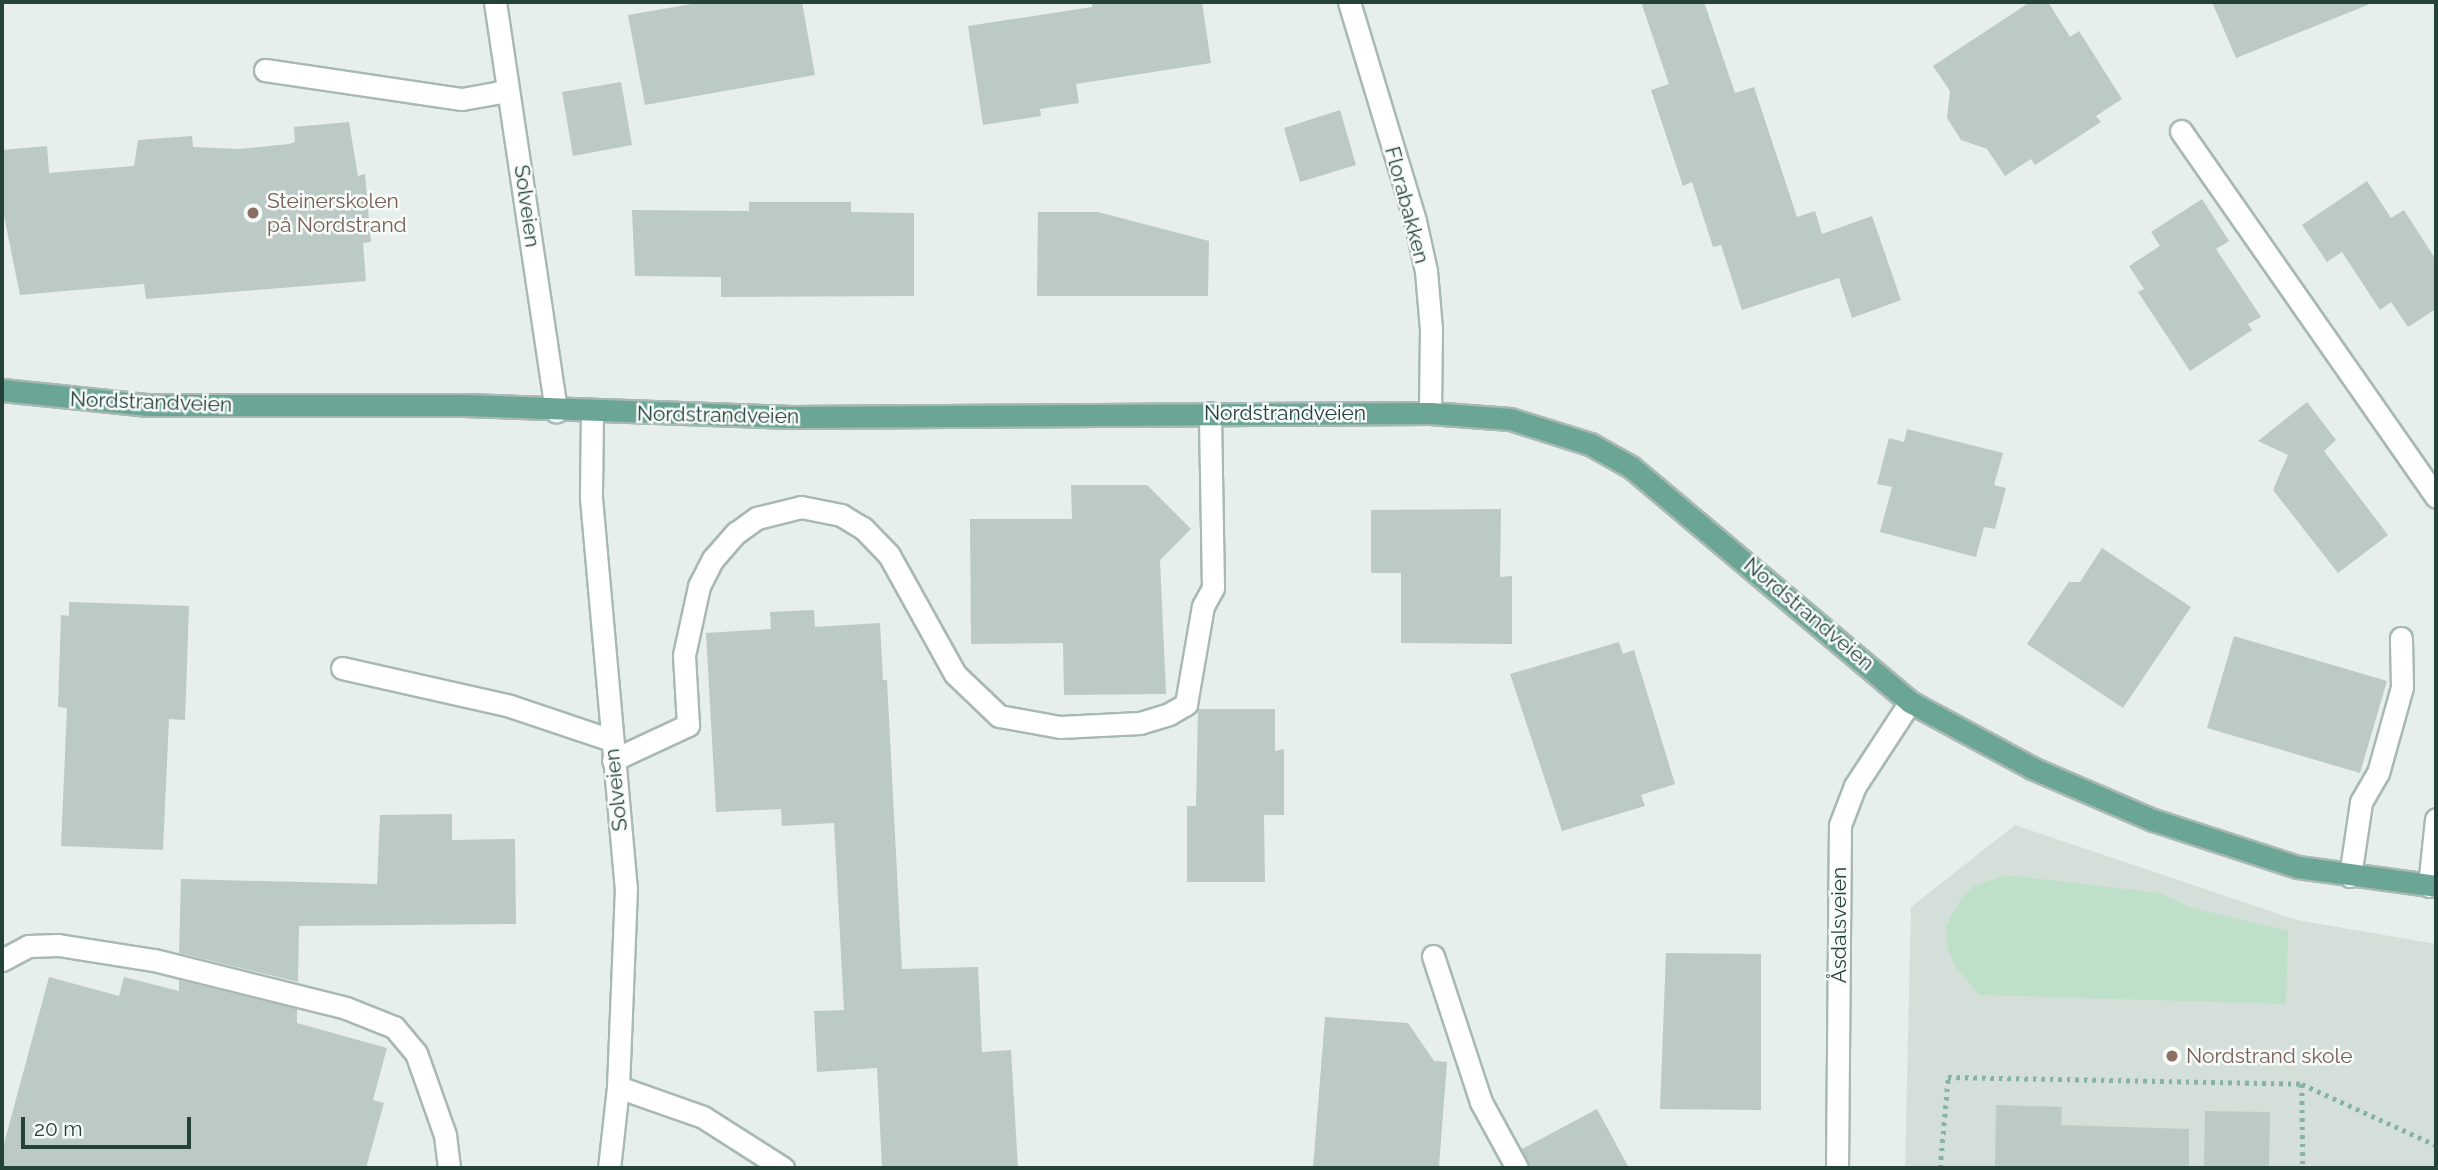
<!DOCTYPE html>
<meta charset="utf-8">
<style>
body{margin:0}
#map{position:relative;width:2438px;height:1170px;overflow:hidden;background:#e6efeb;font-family:Raleway,sans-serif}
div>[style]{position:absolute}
.built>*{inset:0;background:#d4dfda}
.green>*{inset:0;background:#bfe0c8}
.building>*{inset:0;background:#bbcac4}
.path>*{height:4.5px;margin-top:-2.25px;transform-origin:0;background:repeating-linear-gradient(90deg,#86b3a5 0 3.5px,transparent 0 8.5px)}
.roads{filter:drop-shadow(2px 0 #a8b8b2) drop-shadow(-2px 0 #a8b8b2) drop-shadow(0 2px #a8b8b2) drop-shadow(0 -2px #a8b8b2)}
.minor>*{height:21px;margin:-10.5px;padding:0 10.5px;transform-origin:10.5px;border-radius:10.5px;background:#fff}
.major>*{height:21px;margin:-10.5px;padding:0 10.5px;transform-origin:10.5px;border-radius:10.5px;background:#6aa596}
.dots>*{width:19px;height:19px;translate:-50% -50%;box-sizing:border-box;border:4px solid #f7fbf9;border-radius:50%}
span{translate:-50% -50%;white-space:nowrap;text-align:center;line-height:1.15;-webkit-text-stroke:5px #f7fbf9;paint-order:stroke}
.education-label{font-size:21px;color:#785e54}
.left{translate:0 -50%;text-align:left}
.street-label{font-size:21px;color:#24423a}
.frame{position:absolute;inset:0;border:4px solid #24423a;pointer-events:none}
.scale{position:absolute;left:21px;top:1117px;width:170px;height:32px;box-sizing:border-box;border:4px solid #24423a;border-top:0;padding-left:9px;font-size:21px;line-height:24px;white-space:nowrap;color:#24423a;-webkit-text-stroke:5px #f7fbf9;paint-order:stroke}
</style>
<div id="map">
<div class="built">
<i style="clip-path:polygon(2015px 825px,2297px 920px,2436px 944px,2436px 1168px,1905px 1168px,1911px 907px)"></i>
</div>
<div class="green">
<i style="clip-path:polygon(2006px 875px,2160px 893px,2189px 907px,2288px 931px,2286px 1004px,1979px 995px,1955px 966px,1947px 948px,1946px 926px,1962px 897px,1976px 885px)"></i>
</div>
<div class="building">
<i style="clip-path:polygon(703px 2px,802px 2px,815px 75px,645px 105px,628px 15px)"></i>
<i style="clip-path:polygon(1092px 2px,1202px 2px,1211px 63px,1076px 84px,1079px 103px,1040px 109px,1041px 116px,983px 125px,968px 26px,1092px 7px)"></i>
<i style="clip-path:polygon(1641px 2px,1704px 2px,1735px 93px,1754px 87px,1797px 217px,1815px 211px,1822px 234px,1872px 216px,1901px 300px,1852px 318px,1839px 278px,1742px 310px,1721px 245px,1713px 247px,1692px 182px,1683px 186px,1651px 90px,1669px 84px)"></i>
<i style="clip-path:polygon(2030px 2px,2048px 2px,2070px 37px,2079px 31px,2122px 99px,2096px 116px,2101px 122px,2035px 165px,2031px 159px,2005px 176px,1987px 149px,1961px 140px,1947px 118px,1950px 91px,1933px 66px)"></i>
<i style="clip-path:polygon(2212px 2px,2375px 2px,2236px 58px)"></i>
<i style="clip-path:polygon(621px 82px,632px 145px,573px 156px,562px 92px)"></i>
<i style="clip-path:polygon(1340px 110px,1356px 165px,1300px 182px,1284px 128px)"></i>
<i style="clip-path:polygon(349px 122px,358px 176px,365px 174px,371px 242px,363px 243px,366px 281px,146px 299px,144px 284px,20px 295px,2px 206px,2px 150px,47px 146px,49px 173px,134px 166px,138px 140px,192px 136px,193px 147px,239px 149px,289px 144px,295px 142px,294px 127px)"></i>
<i style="clip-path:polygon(2367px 181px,2391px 218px,2404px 210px,2436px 260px,2436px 309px,2408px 327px,2391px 302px,2380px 310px,2342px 252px,2327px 262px,2302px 225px)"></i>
<i style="clip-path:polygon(2202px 199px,2229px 241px,2216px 249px,2261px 317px,2248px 324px,2252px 330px,2190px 371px,2138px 292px,2144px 289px,2129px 266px,2160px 246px,2151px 232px)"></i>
<i style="clip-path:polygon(749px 202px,851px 202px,851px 212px,914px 213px,914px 296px,721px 297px,721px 277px,635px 276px,632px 210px,749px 211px)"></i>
<i style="clip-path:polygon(1038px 212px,1098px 212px,1209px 241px,1208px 296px,1037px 296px)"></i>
<i style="clip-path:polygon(2307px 402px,2336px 440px,2324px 451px,2388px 535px,2338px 573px,2273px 490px,2288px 455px,2258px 441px)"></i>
<i style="clip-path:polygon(1907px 429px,2003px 453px,1994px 485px,2006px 488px,1995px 529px,1984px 527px,1976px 557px,1880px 532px,1892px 487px,1877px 484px,1889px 438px,1904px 442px)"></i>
<i style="clip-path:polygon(1071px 485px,1147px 485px,1191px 529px,1160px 560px,1166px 694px,1064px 695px,1063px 643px,971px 644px,970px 519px,1072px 519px)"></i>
<i style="clip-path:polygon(1501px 509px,1500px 577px,1512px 576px,1512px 644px,1401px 643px,1401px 573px,1371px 573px,1371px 510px)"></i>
<i style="clip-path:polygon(2102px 548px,2191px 607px,2123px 708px,2027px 644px,2069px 582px,2080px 582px)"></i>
<i style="clip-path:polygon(69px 602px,189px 606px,185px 720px,169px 719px,163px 850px,61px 846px,67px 708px,58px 707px,61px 615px,69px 616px)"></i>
<i style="clip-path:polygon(814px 610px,815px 627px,880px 623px,883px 680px,887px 680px,902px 969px,978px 967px,982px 1052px,1011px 1050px,1018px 1168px,882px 1168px,877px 1068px,817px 1072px,814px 1011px,844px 1010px,834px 823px,782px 826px,781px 809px,716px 812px,706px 633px,771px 629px,770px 612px)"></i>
<i style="clip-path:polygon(2234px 636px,2387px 681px,2360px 773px,2207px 728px)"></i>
<i style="clip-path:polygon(1619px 642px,1623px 654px,1634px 650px,1675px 784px,1641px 795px,1645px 806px,1562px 831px,1510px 674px)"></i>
<i style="clip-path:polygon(1198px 709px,1275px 709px,1275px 751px,1284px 749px,1284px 815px,1264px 815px,1265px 882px,1187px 882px,1187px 806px,1196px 806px)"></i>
<i style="clip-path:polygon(452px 814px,452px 840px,515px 839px,516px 924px,299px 926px,298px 982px,179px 953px,181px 879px,377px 884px,380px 815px)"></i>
<i style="clip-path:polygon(1666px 953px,1761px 954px,1761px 1110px,1660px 1109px)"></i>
<i style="clip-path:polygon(49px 977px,119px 996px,124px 977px,179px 991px,179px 980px,297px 1009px,297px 1023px,387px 1048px,373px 1100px,384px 1103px,366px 1168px,2px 1168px,2px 1151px)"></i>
<i style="clip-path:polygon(1325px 1017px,1408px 1023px,1434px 1061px,1447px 1062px,1439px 1166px,1313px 1168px)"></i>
<i style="clip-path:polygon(1996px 1105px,2062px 1107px,2061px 1125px,2189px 1129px,2189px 1168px,1995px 1168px)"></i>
<i style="clip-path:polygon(1597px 1109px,1629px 1168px,1530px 1168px,1522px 1149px)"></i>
<i style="clip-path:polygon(2205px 1111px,2270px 1112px,2269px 1168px,2204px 1168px)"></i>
</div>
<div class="path">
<i style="left:2302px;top:1084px;width:147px;rotate:24.5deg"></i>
<i style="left:1940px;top:1168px;width:91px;rotate:-85deg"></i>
<i style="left:1948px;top:1077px;width:354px;rotate:1.1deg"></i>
<i style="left:2302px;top:1084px;width:84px;rotate:89.3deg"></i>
</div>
<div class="roads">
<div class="minor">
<i style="left:495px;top:2px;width:414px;rotate:81.5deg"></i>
<i style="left:1349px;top:2px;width:229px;rotate:73.2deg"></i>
<i style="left:1415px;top:221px;width:51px;rotate:77.6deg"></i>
<i style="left:1426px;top:271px;width:58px;rotate:85.1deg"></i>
<i style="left:1431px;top:329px;width:84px;rotate:90.7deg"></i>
<i style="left:265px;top:70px;width:199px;rotate:8.4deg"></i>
<i style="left:462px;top:99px;width:46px;rotate:-10.1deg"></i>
<i style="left:2181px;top:131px;width:446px;rotate:55.1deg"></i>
<i style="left:592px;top:412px;width:86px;rotate:90.7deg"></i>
<i style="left:591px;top:498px;width:392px;rotate:84.9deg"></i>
<i style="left:626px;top:888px;width:199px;rotate:92.3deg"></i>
<i style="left:618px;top:1087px;width:81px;rotate:96.3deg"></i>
<i style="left:342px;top:668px;width:172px;rotate:12.7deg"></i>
<i style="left:510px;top:706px;width:107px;rotate:18.6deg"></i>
<i style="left:613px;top:760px;width:83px;rotate:-25deg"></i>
<i style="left:688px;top:725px;width:70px;rotate:-93.3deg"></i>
<i style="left:684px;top:655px;width:71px;rotate:-77.7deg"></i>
<i style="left:699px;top:586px;width:30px;rotate:-63deg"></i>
<i style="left:713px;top:559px;width:35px;rotate:-49deg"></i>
<i style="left:736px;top:533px;width:26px;rotate:-36deg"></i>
<i style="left:757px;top:518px;width:45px;rotate:-14deg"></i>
<i style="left:801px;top:507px;width:41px;rotate:11.3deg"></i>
<i style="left:841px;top:515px;width:26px;rotate:31deg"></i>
<i style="left:863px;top:528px;width:37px;rotate:46deg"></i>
<i style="left:889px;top:555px;width:136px;rotate:61deg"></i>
<i style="left:955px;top:674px;width:61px;rotate:43.7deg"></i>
<i style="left:999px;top:716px;width:62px;rotate:10.2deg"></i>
<i style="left:1060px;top:727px;width:80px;rotate:-2.9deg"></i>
<i style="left:1140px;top:723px;width:30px;rotate:-17deg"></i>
<i style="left:1169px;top:714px;width:20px;rotate:-30deg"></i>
<i style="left:1186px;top:704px;width:99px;rotate:-80.2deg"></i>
<i style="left:1203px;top:606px;width:21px;rotate:-61deg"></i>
<i style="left:1213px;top:588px;width:175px;rotate:-91deg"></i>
<i style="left:2350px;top:876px;width:75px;rotate:-81.5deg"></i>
<i style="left:2361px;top:802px;width:34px;rotate:-60deg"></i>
<i style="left:2378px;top:773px;width:89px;rotate:-74.4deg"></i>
<i style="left:2402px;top:687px;width:49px;rotate:-91.2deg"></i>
<i style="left:2429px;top:886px;width:67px;rotate:-84deg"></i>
<i style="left:1433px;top:956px;width:154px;rotate:71.8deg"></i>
<i style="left:1481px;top:1102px;width:75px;rotate:61.4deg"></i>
<i style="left:2px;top:960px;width:30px;rotate:-28deg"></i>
<i style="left:28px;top:946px;width:30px;rotate:-2deg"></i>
<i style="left:58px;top:945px;width:97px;rotate:8.9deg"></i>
<i style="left:154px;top:960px;width:198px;rotate:14deg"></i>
<i style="left:346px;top:1008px;width:52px;rotate:21.6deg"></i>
<i style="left:394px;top:1027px;width:34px;rotate:50deg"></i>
<i style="left:416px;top:1053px;width:87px;rotate:70.5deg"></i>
<i style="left:445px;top:1135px;width:33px;rotate:83deg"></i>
<i style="left:618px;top:1087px;width:90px;rotate:19.4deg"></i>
<i style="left:703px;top:1117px;width:95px;rotate:32.5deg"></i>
<i style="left:1837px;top:1168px;width:343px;rotate:-89.5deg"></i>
<i style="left:1840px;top:825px;width:42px;rotate:-69deg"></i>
<i style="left:1855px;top:786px;width:100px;rotate:-56.8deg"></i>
</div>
<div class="major">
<i style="left:2px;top:390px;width:145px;rotate:5.9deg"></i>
<i style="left:146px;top:405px;width:319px"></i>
<i style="left:465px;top:405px;width:326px;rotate:2.1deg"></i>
<i style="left:791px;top:417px;width:639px;rotate:-0.36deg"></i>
<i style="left:1430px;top:413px;width:80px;rotate:4.3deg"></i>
<i style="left:1510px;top:419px;width:84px;rotate:17.4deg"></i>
<i style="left:1590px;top:444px;width:47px;rotate:29.3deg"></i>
<i style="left:1631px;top:467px;width:365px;rotate:40.1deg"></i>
<i style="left:1910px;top:702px;width:139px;rotate:28.4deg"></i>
<i style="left:2032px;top:768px;width:132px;rotate:23.3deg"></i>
<i style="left:2153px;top:820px;width:152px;rotate:18deg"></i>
<i style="left:2298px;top:867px;width:139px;rotate:7.8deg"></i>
</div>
</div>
<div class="dots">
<i style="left:253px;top:213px;background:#8d6e63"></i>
<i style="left:2172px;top:1056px;background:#8d6e63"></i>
</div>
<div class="education-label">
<span class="left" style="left:267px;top:213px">Steinerskolen<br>på Nordstrand</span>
<span class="left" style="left:2186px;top:1056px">Nordstrand skole</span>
</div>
<div class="street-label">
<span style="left:1407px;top:205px;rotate:75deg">Florabakken</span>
<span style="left:527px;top:206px;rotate:82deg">Solveien</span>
<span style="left:151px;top:402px;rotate:2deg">Nordstrandveien</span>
<span style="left:1285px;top:413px">Nordstrandveien</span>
<span style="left:718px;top:415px;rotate:1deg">Nordstrandveien</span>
<span style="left:1809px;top:614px;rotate:40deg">Nordstrandveien</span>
<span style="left:616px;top:790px;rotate:-96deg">Solveien</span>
<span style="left:1839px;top:925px;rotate:-90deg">Åsdalsveien</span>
</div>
<div class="frame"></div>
<div class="scale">20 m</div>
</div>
